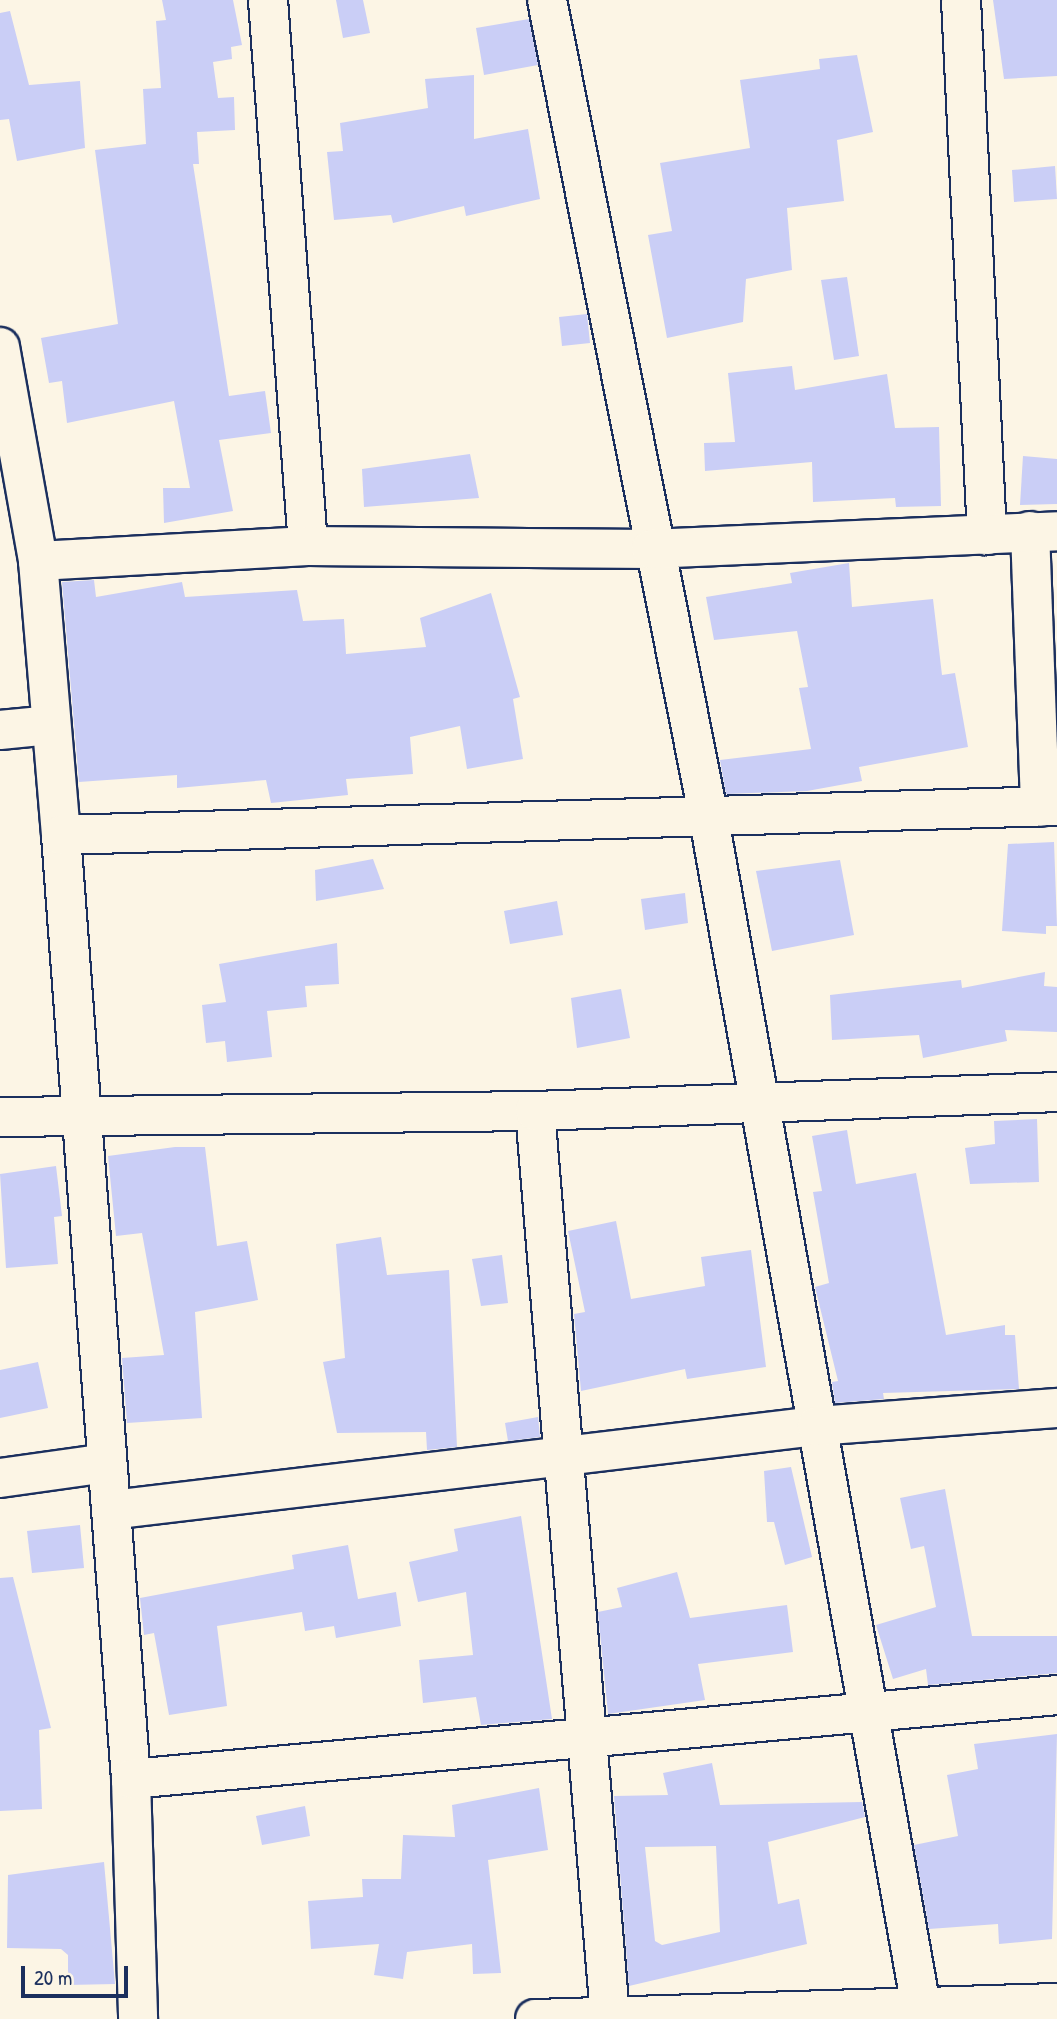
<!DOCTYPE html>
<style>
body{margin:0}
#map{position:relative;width:1057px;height:2019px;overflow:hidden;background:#fcf5e5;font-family:"Patrick Hand",sans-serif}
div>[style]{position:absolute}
.building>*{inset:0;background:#cacef6}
.roads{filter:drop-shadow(2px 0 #1b2f5e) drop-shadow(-2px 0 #1b2f5e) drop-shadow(0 2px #1b2f5e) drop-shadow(0 -2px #1b2f5e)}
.street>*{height:38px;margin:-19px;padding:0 19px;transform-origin:19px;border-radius:19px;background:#fcf5e5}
span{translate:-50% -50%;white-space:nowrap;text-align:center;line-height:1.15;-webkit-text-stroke:7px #fcf5e5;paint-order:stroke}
.scale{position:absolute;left:21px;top:1966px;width:107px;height:32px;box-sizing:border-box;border:4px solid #1b2f5e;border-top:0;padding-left:9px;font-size:21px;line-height:24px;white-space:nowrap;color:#1b2f5e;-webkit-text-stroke:5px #fcf5e5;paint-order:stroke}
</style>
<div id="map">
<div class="building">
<i style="clip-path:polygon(162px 0,233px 0,242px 45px,231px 47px,232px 59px,213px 62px,218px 98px,234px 97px,235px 130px,197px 132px,199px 164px,193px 164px,229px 396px,265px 391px,271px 433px,219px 440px,233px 511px,164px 523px,163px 488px,190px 488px,174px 401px,67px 423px,62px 381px,49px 383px,41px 338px,118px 324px,95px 150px,146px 144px,143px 89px,161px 88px,156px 21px,166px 20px)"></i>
<i style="clip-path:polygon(336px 0,363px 0,370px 33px,343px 38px)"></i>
<i style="clip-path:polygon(993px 0,1057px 0,1057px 76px,1004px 79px)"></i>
<i style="clip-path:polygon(10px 11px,29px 85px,80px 81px,85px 148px,17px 161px,9px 119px,0 120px,0 13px)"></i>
<i style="clip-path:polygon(529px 19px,538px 65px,484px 75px,476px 28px)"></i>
<i style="clip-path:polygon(857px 55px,873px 132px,837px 140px,844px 201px,787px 208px,792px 270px,746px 279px,743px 322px,667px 338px,648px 235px,672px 231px,660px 163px,750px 148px,740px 80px,820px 69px,819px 59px)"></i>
<i style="clip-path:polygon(474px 75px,474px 139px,528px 129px,540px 199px,466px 216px,464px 206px,393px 223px,391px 215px,334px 220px,327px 152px,343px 151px,340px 123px,428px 108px,425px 79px)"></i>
<i style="clip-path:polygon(1055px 166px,1057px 199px,1014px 202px,1012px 170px)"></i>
<i style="clip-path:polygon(847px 277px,859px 356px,834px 360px,821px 280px)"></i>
<i style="clip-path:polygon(587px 314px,590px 343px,562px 346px,559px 317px)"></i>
<i style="clip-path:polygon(792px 366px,795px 390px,887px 374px,895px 428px,939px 427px,941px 506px,896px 507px,895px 498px,813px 502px,812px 462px,705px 471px,704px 443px,735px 442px,728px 373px)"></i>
<i style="clip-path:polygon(470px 454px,479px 498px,364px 507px,362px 469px)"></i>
<i style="clip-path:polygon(1023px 456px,1057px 459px,1057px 504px,1020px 505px)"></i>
<i style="clip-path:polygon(849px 563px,852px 607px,933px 599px,942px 675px,955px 673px,968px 747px,859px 767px,862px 781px,807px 791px,726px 794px,720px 760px,811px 749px,799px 688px,808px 687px,797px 631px,714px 640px,706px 597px,792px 583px,790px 573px)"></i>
<i style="clip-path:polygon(94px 580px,96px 597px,182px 582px,185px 597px,297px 590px,303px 621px,344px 619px,346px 654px,426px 647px,420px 618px,491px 593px,520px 697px,513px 699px,523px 759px,467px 769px,460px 726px,410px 737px,413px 774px,346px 779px,348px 795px,271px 803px,266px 780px,177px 788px,177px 775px,79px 782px,62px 582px)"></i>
<i style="clip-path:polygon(1054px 842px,1057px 926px,1046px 926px,1046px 934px,1002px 931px,1008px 844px)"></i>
<i style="clip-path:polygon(373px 859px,384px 889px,316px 901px,315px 870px)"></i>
<i style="clip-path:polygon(840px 860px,854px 935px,772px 951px,756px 871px)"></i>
<i style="clip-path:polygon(685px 893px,688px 923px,645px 930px,641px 899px)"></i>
<i style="clip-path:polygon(557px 901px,563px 935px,510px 944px,504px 911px)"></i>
<i style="clip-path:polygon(337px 943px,339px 984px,305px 986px,307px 1007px,267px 1011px,272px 1057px,227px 1062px,225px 1041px,206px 1043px,202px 1005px,226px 1002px,219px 964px)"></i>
<i style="clip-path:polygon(1045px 972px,1044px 986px,1057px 987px,1057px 1032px,1005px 1030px,1007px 1041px,923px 1058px,919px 1035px,832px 1040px,830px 995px,961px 980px,962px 988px)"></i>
<i style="clip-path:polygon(621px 989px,630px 1038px,577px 1048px,571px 998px)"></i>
<i style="clip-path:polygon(1037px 1119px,1039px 1182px,970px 1184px,965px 1148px,995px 1144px,994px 1121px)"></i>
<i style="clip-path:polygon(847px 1130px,856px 1184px,916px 1173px,946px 1335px,1005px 1325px,1005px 1335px,1015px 1335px,1019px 1389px,883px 1393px,884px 1399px,835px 1403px,832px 1382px,838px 1381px,815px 1287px,829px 1283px,813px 1192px,822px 1191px,812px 1136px)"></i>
<i style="clip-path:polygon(175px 1147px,205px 1147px,217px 1246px,247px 1241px,258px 1300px,195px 1312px,202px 1418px,127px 1423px,122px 1358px,164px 1355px,142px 1233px,116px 1236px,108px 1156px)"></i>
<i style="clip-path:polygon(56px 1166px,62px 1216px,54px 1217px,58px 1264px,6px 1268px,0 1174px)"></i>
<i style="clip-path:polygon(616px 1221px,631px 1299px,705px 1286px,701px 1257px,751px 1250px,766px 1367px,687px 1379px,685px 1369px,581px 1391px,574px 1314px,585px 1312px,568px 1231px)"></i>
<i style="clip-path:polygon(381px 1237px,387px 1275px,449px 1270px,457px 1447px,427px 1450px,426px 1432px,337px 1433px,323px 1362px,345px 1358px,336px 1244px)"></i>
<i style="clip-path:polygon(502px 1255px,508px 1303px,481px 1306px,472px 1259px)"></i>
<i style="clip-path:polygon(38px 1362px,48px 1408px,0 1418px,0 1370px)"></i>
<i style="clip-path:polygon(538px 1417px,540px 1437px,508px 1441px,505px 1423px)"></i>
<i style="clip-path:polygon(791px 1467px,812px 1557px,785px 1565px,774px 1522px,767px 1522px,764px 1471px)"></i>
<i style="clip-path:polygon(945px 1489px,972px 1636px,1057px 1636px,1057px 1673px,928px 1685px,926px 1669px,893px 1679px,876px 1625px,936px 1607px,924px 1546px,911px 1549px,900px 1498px)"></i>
<i style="clip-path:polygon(521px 1516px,552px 1719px,481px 1725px,476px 1697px,423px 1703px,419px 1660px,473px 1655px,466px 1592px,418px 1602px,409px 1562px,458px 1551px,454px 1529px)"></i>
<i style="clip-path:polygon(80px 1525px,84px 1568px,32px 1573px,27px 1531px)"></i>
<i style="clip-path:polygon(348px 1545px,358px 1599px,396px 1592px,401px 1626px,336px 1638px,334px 1626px,305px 1631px,302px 1612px,217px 1626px,227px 1706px,169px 1715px,154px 1633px,144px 1635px,140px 1598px,294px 1569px,292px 1555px)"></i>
<i style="clip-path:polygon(677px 1572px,690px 1618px,787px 1605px,793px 1652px,698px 1664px,705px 1700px,608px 1714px,598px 1612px,622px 1607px,617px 1588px)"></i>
<i style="clip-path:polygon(13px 1577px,51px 1728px,39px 1730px,42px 1809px,0 1811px,0 1578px)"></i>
<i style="clip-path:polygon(1057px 1734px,1052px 1939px,999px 1944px,998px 1924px,929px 1929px,914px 1845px,958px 1836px,947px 1775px,978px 1769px,974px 1744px)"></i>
<i style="clip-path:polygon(evenodd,712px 1763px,720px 1805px,862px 1802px,865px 1817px,768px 1842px,778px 1904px,799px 1899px,807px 1944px,629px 1986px,614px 1796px,668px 1795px,663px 1773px,712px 1763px,716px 1846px,720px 1932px,662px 1945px,655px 1941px,645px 1847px,716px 1846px)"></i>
<i style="clip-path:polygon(539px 1788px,548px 1850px,488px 1860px,501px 1973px,473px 1974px,472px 1944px,407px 1952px,403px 1979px,374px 1975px,379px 1944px,311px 1949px,308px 1901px,363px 1897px,362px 1879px,401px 1879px,403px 1835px,455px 1837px,452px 1805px)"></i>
<i style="clip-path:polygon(305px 1806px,310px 1836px,262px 1845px,256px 1816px)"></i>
<i style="clip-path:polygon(104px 1862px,115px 1984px,68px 1985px,68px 1955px,61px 1949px,7px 1948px,8px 1875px)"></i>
</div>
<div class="roads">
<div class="street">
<i style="left:268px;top:0;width:547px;rotate:85.81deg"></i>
<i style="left:547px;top:0;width:835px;rotate:78.81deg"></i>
<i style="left:709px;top:819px;width:1207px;rotate:79.88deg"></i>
<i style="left:961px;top:0;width:536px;rotate:87.22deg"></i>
<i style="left:0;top:347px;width:217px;rotate:79.9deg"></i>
<i style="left:38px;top:561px;width:275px;rotate:85.2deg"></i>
<i style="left:61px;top:835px;width:947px;rotate:85.76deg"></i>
<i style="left:131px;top:1779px;width:240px;rotate:88.3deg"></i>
<i style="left:1030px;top:531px;width:276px;rotate:87.9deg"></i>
<i style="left:38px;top:561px;width:270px;rotate:-3.2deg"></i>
<i style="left:308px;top:546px;width:343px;rotate:0.5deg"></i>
<i style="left:651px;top:549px;width:406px;rotate:-2.5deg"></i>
<i style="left:0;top:730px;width:50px;rotate:-5.7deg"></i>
<i style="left:61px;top:835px;width:996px;rotate:-1.67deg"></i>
<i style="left:535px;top:1111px;width:908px;rotate:85.26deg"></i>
<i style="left:0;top:1117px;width:535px;rotate:-0.64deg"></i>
<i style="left:535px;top:1111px;width:522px;rotate:-2.08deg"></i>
<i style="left:0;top:1478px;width:108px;rotate:-8deg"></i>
<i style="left:111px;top:1510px;width:711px;rotate:-6.79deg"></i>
<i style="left:817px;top:1426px;width:241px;rotate:-4.3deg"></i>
<i style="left:131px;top:1779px;width:930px;rotate:-5.18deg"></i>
<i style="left:535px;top:2019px;width:522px;rotate:-1.76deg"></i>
</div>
</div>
<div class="scale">20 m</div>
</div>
